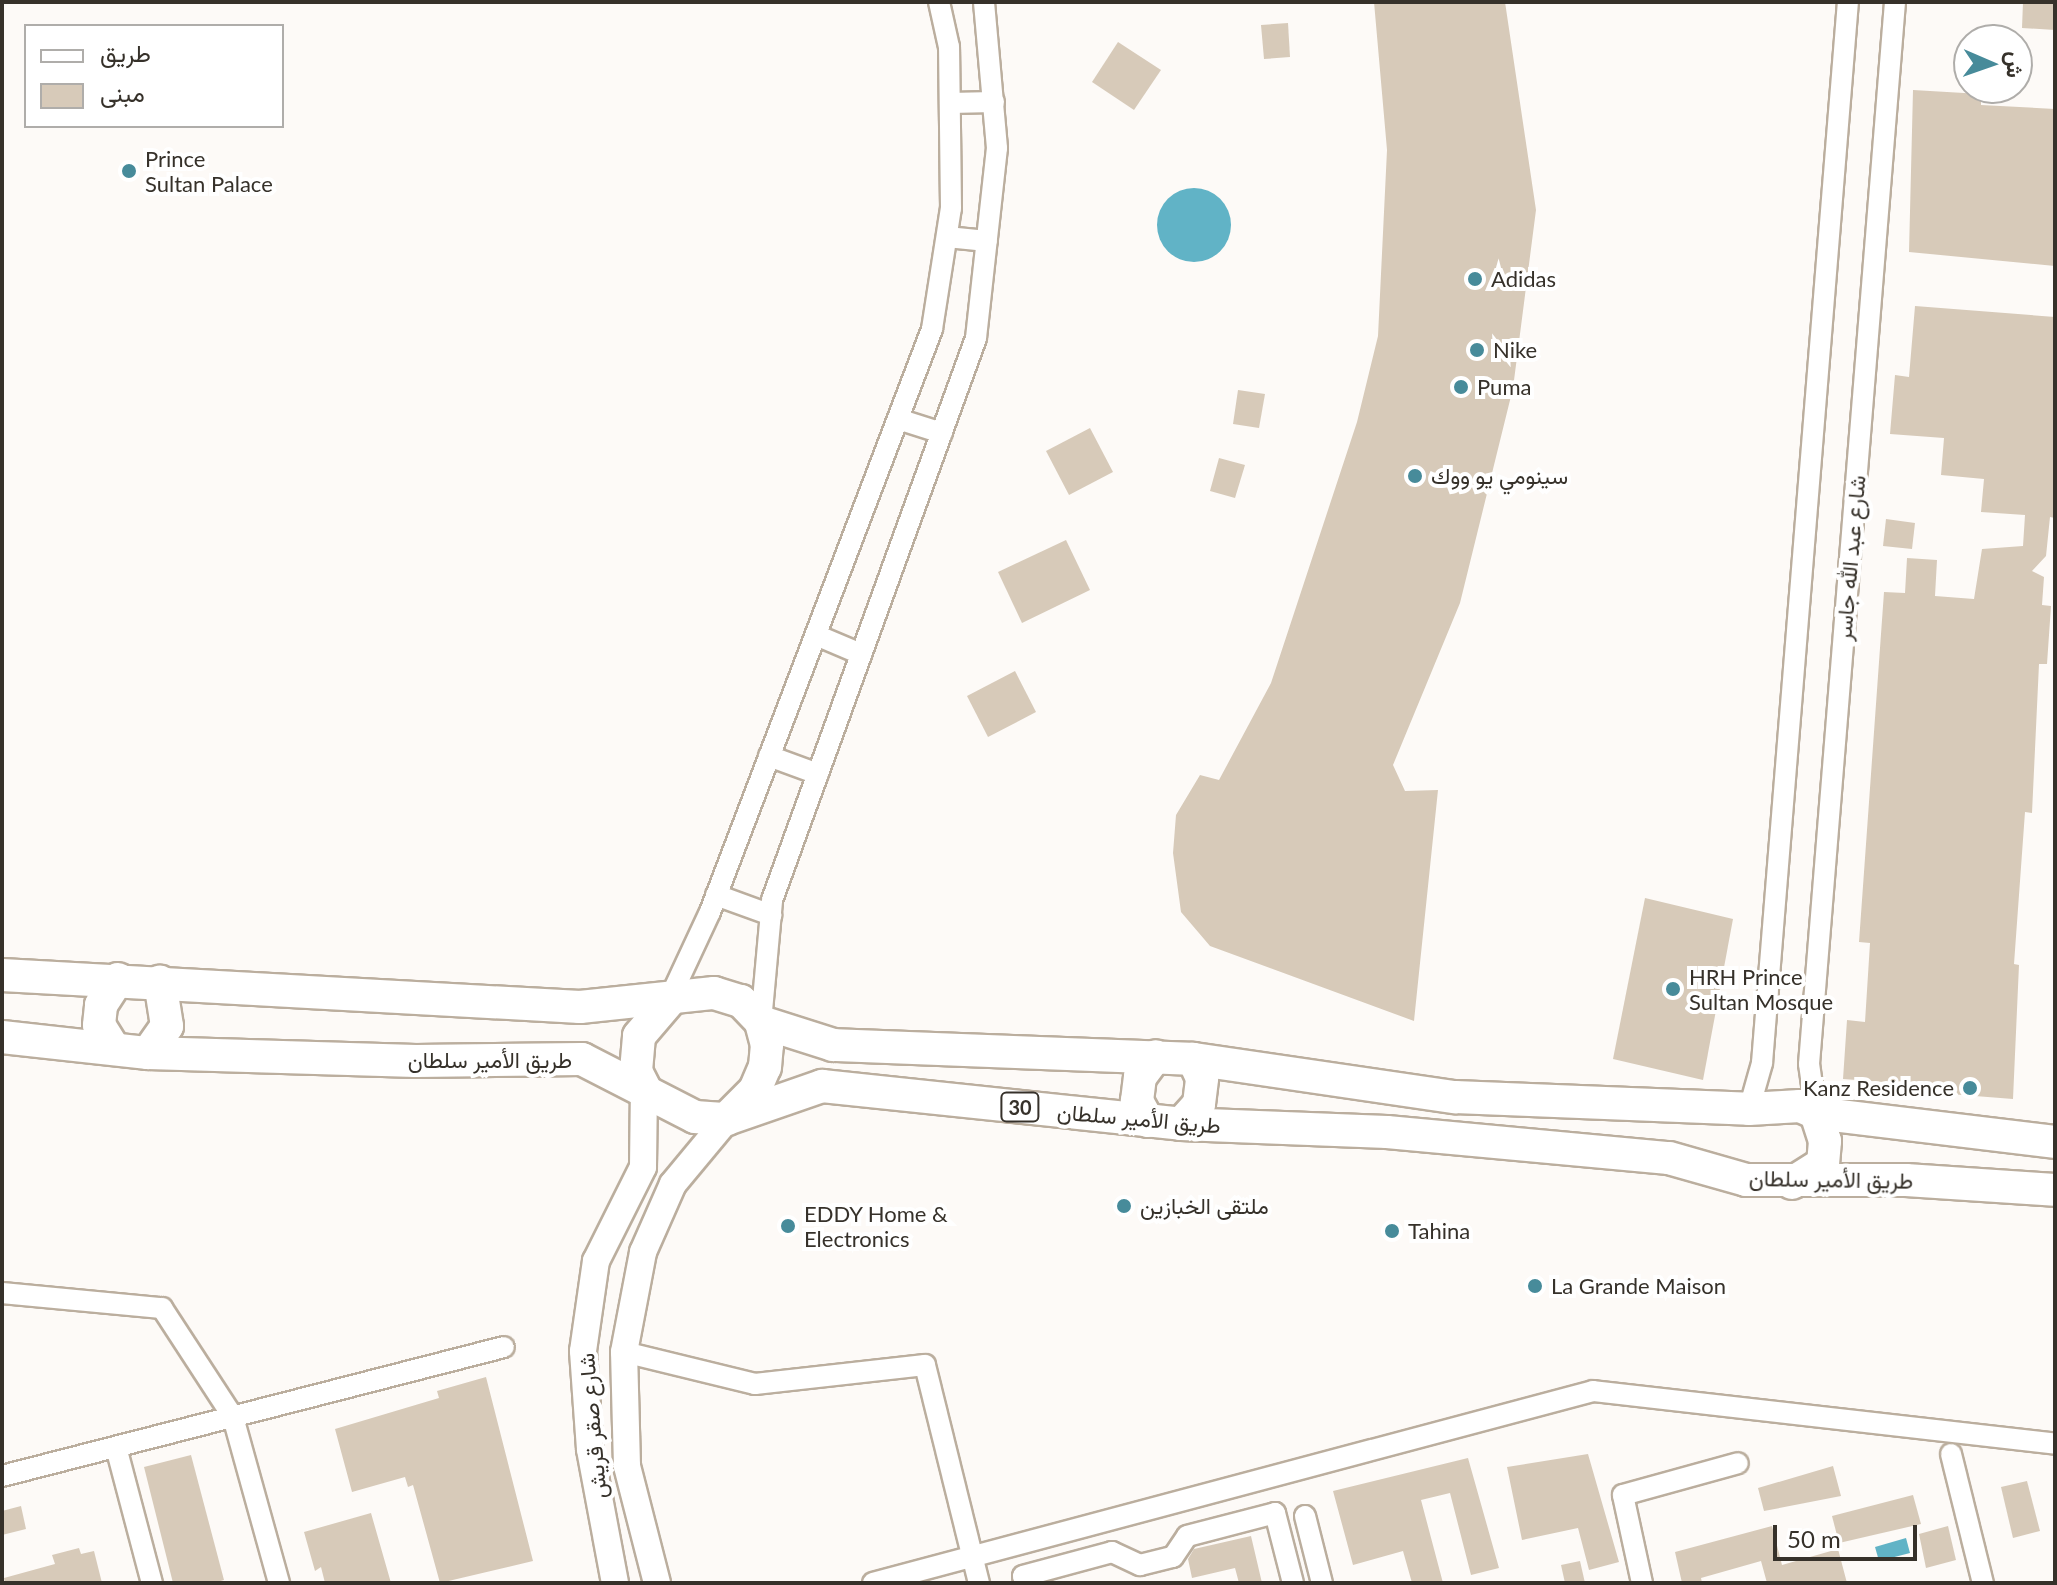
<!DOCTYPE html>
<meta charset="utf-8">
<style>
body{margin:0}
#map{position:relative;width:2057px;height:1585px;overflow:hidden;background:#fdfaf7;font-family:Lato,Vazirmatn,sans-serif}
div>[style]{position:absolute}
.water>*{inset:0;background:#61b3c6}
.round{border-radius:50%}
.building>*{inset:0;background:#d7cab9}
.roads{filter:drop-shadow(2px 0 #bbae9e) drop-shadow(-2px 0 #bbae9e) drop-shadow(0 2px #bbae9e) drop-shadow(0 -2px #bbae9e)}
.minor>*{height:20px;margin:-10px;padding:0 10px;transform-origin:10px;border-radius:10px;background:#fff}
.tertiary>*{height:26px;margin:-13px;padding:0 13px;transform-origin:13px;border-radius:13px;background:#fff}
.primary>*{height:32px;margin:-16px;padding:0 16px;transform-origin:16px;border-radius:16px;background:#fff}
.dots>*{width:22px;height:22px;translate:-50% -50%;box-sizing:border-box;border:4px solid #fff;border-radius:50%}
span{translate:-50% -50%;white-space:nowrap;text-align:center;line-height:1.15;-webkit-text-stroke:8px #fff;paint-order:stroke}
.shield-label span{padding:2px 6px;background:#fff;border:2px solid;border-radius:6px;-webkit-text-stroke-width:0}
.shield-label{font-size:20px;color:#36312a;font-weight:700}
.poi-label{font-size:22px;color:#36312a}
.left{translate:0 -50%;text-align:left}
.right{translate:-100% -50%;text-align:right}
.street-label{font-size:22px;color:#36312a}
.frame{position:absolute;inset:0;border:4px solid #36312a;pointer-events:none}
.legend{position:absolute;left:24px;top:24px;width:260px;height:104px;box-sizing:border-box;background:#fff;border:2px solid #afadaa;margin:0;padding:10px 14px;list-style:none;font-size:24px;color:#36312a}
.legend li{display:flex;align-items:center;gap:16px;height:40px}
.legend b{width:40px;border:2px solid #afadaa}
.north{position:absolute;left:1953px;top:24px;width:80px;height:80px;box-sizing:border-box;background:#fff;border:2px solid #afadaa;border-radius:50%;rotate:92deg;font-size:22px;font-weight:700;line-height:32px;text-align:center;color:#36312a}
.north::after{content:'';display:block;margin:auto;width:28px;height:36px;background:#478b9a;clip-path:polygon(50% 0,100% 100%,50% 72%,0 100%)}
.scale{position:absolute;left:1773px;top:1525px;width:144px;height:36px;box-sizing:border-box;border:4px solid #36312a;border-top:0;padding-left:10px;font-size:24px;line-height:28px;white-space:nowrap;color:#36312a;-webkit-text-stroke:6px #fff;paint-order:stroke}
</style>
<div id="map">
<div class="water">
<i class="round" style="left:1157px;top:188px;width:74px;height:74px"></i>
<i style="clip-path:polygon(1906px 1538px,1910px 1553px,1879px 1561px,1875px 1547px)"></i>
</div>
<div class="building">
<i style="clip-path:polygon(1374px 2px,1505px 2px,1536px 210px,1513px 388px,1460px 603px,1393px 765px,1405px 791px,1438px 790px,1414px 1021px,1210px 946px,1181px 912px,1173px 853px,1176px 815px,1200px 775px,1219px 780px,1271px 683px,1357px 422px,1378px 336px,1387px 150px)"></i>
<i style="clip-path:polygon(2023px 2px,2055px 2px,2055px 30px,2022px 28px)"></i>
<i style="clip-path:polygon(1288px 23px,1290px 57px,1264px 59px,1261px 25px)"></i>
<i style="clip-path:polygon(1118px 42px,1161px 70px,1134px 110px,1092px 82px)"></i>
<i style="clip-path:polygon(1913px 90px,1981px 94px,1981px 105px,2055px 109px,2055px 266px,1909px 252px)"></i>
<i style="clip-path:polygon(1915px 306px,2055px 317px,2055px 518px,2050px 517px,2046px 556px,2032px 571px,2044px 577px,2042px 605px,2051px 606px,2047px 664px,2039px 664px,2032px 813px,2025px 812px,2014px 964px,2019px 965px,2013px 1099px,1937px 1093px,1937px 1086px,1843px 1079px,1847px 1020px,1865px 1022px,1870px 943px,1859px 942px,1884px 592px,1905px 593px,1907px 558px,1937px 560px,1935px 596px,1974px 599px,1982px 549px,2023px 546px,2025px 515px,1981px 512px,1984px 479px,1941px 475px,1944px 438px,1890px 434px,1895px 375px,1909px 377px)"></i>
<i style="clip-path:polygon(1238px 390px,1265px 394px,1259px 428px,1233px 424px)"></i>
<i style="clip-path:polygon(1090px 428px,1113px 472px,1069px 495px,1046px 451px)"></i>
<i style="clip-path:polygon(1219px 458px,1245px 465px,1235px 498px,1210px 491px)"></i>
<i style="clip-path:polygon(1886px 519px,1915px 523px,1912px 549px,1883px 546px)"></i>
<i style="clip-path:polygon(1066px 540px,1090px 590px,1022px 623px,998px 572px)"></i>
<i style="clip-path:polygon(1015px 671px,1036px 712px,988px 737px,967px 696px)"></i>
<i style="clip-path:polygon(1645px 898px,1733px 919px,1703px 1080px,1613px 1059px)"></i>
<i style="clip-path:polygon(486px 1377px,533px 1561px,440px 1583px,413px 1485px,408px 1487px,405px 1477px,352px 1492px,335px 1429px,439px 1398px,437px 1391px)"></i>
<i style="clip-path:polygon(1588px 1454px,1619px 1562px,1589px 1570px,1578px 1528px,1522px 1540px,1507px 1467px)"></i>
<i style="clip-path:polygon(191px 1455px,224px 1580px,214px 1583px,173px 1583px,144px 1467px)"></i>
<i style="clip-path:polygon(1468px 1458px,1499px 1568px,1471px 1575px,1450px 1493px,1421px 1500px,1443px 1583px,1412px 1583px,1403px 1551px,1353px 1565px,1333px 1491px)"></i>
<i style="clip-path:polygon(1833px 1466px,1841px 1496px,1764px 1511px,1758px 1488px)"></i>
<i style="clip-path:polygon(2027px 1481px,2040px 1531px,2013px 1538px,2001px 1487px)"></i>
<i style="clip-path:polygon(1913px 1495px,1921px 1524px,1839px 1543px,1832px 1516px)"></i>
<i style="clip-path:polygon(21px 1506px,26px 1529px,2px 1535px,2px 1511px)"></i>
<i style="clip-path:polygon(371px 1513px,391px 1583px,325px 1583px,321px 1567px,315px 1571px,304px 1532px)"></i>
<i style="clip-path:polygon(1772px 1526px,1782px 1565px,1838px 1549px,1847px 1583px,1767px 1583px,1761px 1561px,1701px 1578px,1702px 1583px,1682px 1583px,1675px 1552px)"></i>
<i style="clip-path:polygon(1948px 1526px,1956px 1560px,1926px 1568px,1919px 1534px)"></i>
<i style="clip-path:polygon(1251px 1536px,1262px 1583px,1239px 1583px,1235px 1568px,1192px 1578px,1188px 1559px,1194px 1549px)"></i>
<i style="clip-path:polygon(79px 1548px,81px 1554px,94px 1551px,102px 1583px,5px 1583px,4px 1578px,55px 1564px,52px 1555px)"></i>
<i style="clip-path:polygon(1580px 1561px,1585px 1583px,1565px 1583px,1561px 1565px)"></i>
</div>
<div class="roads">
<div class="minor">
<i style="left:950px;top:103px;width:44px;rotate:-1.3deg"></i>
<i style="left:947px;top:237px;width:40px;rotate:5.7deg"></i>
<i style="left:898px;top:419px;width:46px;rotate:17.7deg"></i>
<i style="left:816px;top:635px;width:49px;rotate:22.9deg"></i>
<i style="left:769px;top:756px;width:52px;rotate:20.2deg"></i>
<i style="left:716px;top:895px;width:59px;rotate:20deg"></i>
<i style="left:668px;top:1002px;width:99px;rotate:-65deg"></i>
<i style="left:710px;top:912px;width:624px;rotate:-69.15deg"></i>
<i style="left:932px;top:329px;width:122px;rotate:-81.1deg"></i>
<i style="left:951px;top:208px;width:161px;rotate:-90.7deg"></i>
<i style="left:949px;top:47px;width:46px;rotate:-102.5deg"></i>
<i style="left:761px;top:1022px;width:122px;rotate:-84.8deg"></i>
<i style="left:772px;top:900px;width:598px;rotate:-70.05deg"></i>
<i style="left:976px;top:338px;width:191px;rotate:-83.7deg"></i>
<i style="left:997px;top:148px;width:147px;rotate:-95.1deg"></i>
<i style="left:1749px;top:1109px;width:48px;rotate:-74.2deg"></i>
<i style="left:1762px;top:1063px;width:1064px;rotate:-85.37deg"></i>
<i style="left:1816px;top:1113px;width:49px;rotate:-98.1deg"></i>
<i style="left:1809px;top:1064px;width:1065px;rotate:-85.37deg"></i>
<i style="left:2px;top:1293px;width:161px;rotate:5.4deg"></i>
<i style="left:162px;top:1308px;width:130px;rotate:56.9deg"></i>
<i style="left:233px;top:1417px;width:172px;rotate:74.5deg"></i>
<i style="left:624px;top:1352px;width:135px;rotate:13.7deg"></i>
<i style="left:755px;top:1384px;width:171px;rotate:-6.4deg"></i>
<i style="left:925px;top:1365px;width:225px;rotate:76.1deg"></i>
<i style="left:116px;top:1447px;width:141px;rotate:75.2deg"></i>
<i style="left:1951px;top:1454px;width:133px;rotate:76.1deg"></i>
<i style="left:2px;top:1476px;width:518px;rotate:-14.41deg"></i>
<i style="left:1305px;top:1516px;width:69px;rotate:75.8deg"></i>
<i style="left:873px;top:1583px;width:745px;rotate:-14.93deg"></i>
<i style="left:1593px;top:1391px;width:465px;rotate:6.5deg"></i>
<i style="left:1025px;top:1583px;width:7px;rotate:-106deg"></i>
<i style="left:1023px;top:1576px;width:92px;rotate:-15.1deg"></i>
<i style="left:1112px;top:1552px;width:31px;rotate:25deg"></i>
<i style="left:1140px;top:1565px;width:34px;rotate:-14deg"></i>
<i style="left:1173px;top:1557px;width:25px;rotate:-56deg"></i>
<i style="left:1187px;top:1536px;width:91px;rotate:-14.6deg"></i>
<i style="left:1275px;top:1513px;width:72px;rotate:75.6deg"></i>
<i style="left:1642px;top:1583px;width:90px;rotate:-102.2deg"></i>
<i style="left:1623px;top:1495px;width:119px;rotate:-15.5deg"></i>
</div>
<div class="tertiary">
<i style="left:615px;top:1583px;width:136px;rotate:-100.6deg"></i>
<i style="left:590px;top:1449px;width:98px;rotate:-94.1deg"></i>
<i style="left:583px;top:1351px;width:91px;rotate:-81.8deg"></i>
<i style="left:596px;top:1261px;width:105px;rotate:-63.4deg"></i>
<i style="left:643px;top:1167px;width:80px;rotate:-89.3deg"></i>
<i style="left:657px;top:1583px;width:121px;rotate:-104.4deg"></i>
<i style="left:627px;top:1466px;width:114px;rotate:-91.5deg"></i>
<i style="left:624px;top:1352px;width:102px;rotate:-79.2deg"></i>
<i style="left:643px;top:1252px;width:74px;rotate:-66.2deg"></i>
<i style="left:673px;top:1184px;width:85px;rotate:-50.3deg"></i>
</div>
<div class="primary">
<i style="left:2px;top:975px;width:579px;rotate:3.17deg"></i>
<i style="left:580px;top:1007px;width:135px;rotate:-6deg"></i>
<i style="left:714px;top:993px;width:28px;rotate:17deg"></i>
<i style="left:741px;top:1001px;width:29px;rotate:46deg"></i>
<i style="left:761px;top:1022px;width:76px;rotate:17.7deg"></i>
<i style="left:833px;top:1045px;width:360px;rotate:2.2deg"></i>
<i style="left:1193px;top:1059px;width:265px;rotate:8.3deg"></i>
<i style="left:1455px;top:1097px;width:294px;rotate:2.3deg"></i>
<i style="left:1749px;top:1109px;width:51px;rotate:-3.4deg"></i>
<i style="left:1800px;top:1106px;width:17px;rotate:24deg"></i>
<i style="left:1816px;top:1113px;width:241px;rotate:6.9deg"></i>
<i style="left:2px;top:1037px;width:147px;rotate:6.3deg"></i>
<i style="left:148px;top:1053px;width:268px;rotate:1.7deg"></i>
<i style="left:416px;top:1061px;width:166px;rotate:-0.7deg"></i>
<i style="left:582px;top:1059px;width:127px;rotate:27.2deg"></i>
<i style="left:695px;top:1117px;width:32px;rotate:4deg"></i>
<i style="left:727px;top:1119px;width:101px;rotate:-19.2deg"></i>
<i style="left:822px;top:1086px;width:361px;rotate:6deg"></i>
<i style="left:1181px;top:1124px;width:206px;rotate:2.2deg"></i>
<i style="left:1387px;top:1132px;width:283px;rotate:5.3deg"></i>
<i style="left:1669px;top:1158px;width:80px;rotate:15.9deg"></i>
<i style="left:1746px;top:1180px;width:160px"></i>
<i style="left:1906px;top:1180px;width:149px;rotate:3.8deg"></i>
<i style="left:114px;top:1049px;width:28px;rotate:-122deg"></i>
<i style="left:99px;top:1025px;width:20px;rotate:-84deg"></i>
<i style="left:101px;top:1005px;width:31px;rotate:-57deg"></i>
<i style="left:148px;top:1053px;width:33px;rotate:-55deg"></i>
<i style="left:167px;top:1026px;width:45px;rotate:-99deg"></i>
<i style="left:644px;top:1087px;width:18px;rotate:-117deg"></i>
<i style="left:636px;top:1071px;width:35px;rotate:-85deg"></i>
<i style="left:639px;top:1036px;width:45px;rotate:-49.5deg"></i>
<i style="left:729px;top:1116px;width:37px;rotate:-45deg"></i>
<i style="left:755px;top:1090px;width:25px;rotate:-67deg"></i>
<i style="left:765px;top:1067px;width:22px;rotate:-85deg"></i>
<i style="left:767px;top:1045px;width:24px;rotate:-105deg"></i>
<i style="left:1148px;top:1121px;width:23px;rotate:-119deg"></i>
<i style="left:1137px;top:1101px;width:24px;rotate:-83deg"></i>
<i style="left:1140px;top:1077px;width:26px;rotate:-53deg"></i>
<i style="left:1181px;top:1124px;width:27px;rotate:-48deg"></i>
<i style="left:1199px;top:1104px;width:26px;rotate:-83deg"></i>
<i style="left:1202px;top:1078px;width:21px;rotate:-115deg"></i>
<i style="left:1792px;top:1183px;width:36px;rotate:-32deg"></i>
<i style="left:1823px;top:1164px;width:23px;rotate:-85deg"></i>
<i style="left:1825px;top:1141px;width:29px;rotate:-108deg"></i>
</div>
</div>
<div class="dots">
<i style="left:129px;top:171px;background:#478b9a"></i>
<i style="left:1475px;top:279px;background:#478b9a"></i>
<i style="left:1477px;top:350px;background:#478b9a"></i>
<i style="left:1461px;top:387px;background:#478b9a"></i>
<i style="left:1415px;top:476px;background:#478b9a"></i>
<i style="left:1673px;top:989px;background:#478b9a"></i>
<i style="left:1970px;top:1088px;background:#478b9a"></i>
<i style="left:1124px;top:1206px;background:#478b9a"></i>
<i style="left:788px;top:1226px;background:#478b9a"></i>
<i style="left:1392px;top:1231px;background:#478b9a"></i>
<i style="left:1535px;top:1286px;background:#478b9a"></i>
</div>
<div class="shield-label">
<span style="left:1020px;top:1107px">30</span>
</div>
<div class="poi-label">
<span class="left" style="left:145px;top:171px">Prince<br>Sultan Palace</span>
<span class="left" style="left:1491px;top:279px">Adidas</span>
<span class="left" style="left:1493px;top:350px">Nike</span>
<span class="left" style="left:1477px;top:387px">Puma</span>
<span class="left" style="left:1431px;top:476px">سينومي يو ووك</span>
<span class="left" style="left:1689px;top:989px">HRH Prince<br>Sultan Mosque</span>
<span class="right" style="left:1954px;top:1088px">Kanz Residence</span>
<span class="left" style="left:1140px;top:1206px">ملتقى الخبازين</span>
<span class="left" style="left:804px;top:1226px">EDDY Home &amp;<br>Electronics</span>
<span class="left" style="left:1408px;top:1231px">Tahina</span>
<span class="left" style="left:1551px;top:1286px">La Grande Maison</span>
</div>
<div class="street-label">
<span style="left:1850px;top:558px;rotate:-85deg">شارع عبد الله جاسر</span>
<span style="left:490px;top:1060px">طريق الأمير سلطان</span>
<span style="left:1139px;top:1118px;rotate:5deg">طريق الأمير سلطان</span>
<span style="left:1831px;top:1179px;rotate:1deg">طريق الأمير سلطان</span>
<span style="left:592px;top:1426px;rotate:-95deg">شارع صقر قريش</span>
</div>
<div class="frame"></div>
<ul class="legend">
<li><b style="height:10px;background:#fff"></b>طريق</li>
<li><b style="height:22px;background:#d7cab9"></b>مبنى</li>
</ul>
<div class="north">ش</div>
<div class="scale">50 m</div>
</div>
